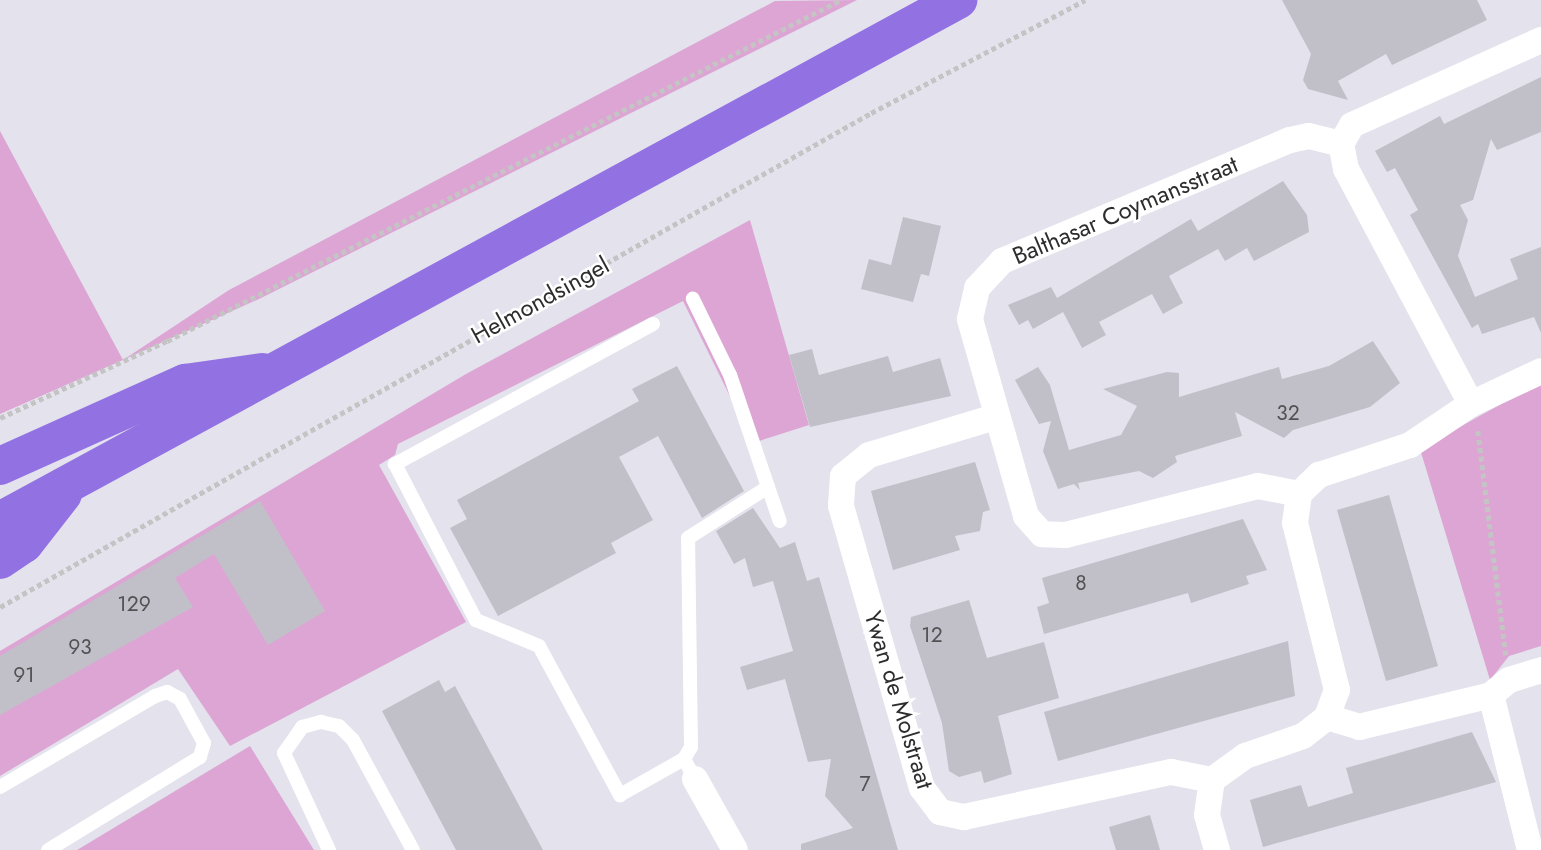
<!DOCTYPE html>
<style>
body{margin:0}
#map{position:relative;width:1541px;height:850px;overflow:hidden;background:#e3e2ed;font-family:Jost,sans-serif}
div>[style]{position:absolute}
.green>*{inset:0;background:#dda5d3}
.building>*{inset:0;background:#c1c0c9}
.path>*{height:4.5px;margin-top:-2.25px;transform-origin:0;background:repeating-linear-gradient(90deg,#c4c4c4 0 5px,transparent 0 8.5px)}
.service>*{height:14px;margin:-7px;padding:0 7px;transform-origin:7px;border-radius:7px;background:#fff}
.minor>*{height:26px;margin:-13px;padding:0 13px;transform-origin:13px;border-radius:13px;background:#fff}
.primary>*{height:38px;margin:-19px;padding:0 19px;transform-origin:19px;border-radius:19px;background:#9271e3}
span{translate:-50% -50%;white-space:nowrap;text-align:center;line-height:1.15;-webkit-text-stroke:5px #fff;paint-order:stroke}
.number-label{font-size:21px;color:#525254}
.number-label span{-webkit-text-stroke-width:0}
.street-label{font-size:24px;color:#2d2d2d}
</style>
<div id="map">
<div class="green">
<i style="clip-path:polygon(857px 0,261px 298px,123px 360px,0 414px,0 131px,123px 360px,229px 290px,775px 1px)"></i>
<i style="clip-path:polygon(750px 220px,809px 425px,753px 443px,683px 301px,398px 444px,395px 455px,379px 465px,466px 622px,230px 746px,178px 669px,0 776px,0 651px,466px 374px)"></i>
<i style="clip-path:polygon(1541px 382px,1541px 646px,1509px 656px,1490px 680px,1420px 449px)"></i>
<i style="clip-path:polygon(250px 746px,314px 850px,77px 850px)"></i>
</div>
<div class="building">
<i style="clip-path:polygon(1282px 0,1477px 0,1487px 20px,1392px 65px,1386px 54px,1338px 81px,1348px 100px,1308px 89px,1303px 80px,1311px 54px)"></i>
<i style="clip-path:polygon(1541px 77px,1541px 132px,1497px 150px,1491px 139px,1473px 200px,1460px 205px,1468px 220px,1458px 256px,1475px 297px,1518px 279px,1510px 259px,1541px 247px,1541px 333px,1534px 317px,1482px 334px,1478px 324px,1472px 328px,1410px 215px,1418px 210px,1395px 168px,1387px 172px,1375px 151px,1440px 116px,1444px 124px)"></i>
<i style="clip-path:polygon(1283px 181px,1307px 215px,1309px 232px,1254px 261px,1247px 248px,1225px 261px,1218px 249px,1169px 276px,1183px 303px,1163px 314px,1152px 294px,1099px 322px,1106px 335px,1082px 348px,1063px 312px,1033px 329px,1028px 320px,1019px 325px,1008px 305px,1051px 287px,1057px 298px,1191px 219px,1198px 231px)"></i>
<i style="clip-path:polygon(903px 217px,941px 226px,929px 276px,921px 274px,913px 302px,861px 289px,869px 259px,891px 265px)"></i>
<i style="clip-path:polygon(1373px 341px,1400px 383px,1370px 407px,1293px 430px,1284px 438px,1235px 412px,1242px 436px,1175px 456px,1177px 462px,1153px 478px,1139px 471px,1078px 483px,1080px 490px,1074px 484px,1058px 489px,1043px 451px,1051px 421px,1039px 424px,1015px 380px,1038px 367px,1050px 385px,1069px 450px,1121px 435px,1137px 406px,1103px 389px,1167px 372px,1179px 373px,1179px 397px,1279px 367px,1282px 379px,1329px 366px)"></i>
<i style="clip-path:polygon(812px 349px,819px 375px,888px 356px,893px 372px,940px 358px,951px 396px,810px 427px,789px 355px)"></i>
<i style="clip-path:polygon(677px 366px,744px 491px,702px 518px,658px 436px,619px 457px,653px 520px,611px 543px,616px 553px,498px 616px,450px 528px,467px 519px,457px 500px,639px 401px,632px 389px)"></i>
<i style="clip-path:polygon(975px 462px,990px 510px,983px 512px,980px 531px,955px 536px,960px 550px,893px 570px,871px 491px)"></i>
<i style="clip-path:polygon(1389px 495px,1438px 666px,1386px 681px,1337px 510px)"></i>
<i style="clip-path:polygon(260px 501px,325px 611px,268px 645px,214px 554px,175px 578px,193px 607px,0 715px,0 656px)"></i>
<i style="clip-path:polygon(753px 508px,780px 548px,795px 542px,807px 581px,819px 577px,898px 850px,801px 850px,801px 844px,853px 828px,825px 796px,831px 759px,808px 762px,785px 679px,747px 690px,740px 667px,793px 651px,773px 581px,753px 587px,745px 558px,734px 564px,716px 531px)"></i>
<i style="clip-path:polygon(1243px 519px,1267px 570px,1246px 576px,1249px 584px,1191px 603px,1188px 593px,1044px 634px,1037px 607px,1049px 603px,1042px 578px)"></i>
<i style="clip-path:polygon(969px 600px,987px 658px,1044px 642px,1059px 698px,998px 716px,1012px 774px,984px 783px,981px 771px,959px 777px,949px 771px,942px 723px,910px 626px,911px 617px)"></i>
<i style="clip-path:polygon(1288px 641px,1295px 696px,1058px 761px,1044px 712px)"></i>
<i style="clip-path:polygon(439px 680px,445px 692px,455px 686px,543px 850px,456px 850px,382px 711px)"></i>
<i style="clip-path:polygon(1472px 732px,1496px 782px,1263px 847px,1250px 800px,1301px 785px,1308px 807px,1353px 793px,1346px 768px)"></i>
<i style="clip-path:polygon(1150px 815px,1160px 850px,1116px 850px,1109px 827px)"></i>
</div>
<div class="path">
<i style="left:0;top:418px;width:184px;rotate:-24.8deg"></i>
<i style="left:167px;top:341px;width:755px;rotate:-26.84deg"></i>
<i style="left:1478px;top:431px;width:226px;rotate:82.9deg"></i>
<i style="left:0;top:607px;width:1001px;rotate:-29.56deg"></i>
<i style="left:871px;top:113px;width:242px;rotate:-27.8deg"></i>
</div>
<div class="service">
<i style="left:653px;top:324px;width:294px;rotate:151.5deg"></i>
<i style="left:395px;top:464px;width:176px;rotate:62.6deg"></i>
<i style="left:476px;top:620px;width:68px;rotate:22.4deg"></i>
<i style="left:539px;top:646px;width:170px;rotate:61.5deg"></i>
<i style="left:620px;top:795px;width:73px;rotate:-29.4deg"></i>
<i style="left:684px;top:759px;width:23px;rotate:61deg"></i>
<i style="left:768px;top:487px;width:36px;rotate:71deg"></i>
<i style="left:684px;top:759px;width:14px;rotate:-60deg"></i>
<i style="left:691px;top:747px;width:209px;rotate:-90.8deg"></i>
<i style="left:688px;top:538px;width:95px;rotate:-32.5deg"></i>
<i style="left:768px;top:487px;width:118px;rotate:-108.7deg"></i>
<i style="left:730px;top:375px;width:85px;rotate:-116deg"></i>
<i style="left:0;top:787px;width:180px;rotate:-30.4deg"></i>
<i style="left:155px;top:696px;width:13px;rotate:-18deg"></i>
<i style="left:167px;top:692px;width:15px;rotate:28deg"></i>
<i style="left:180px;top:699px;width:50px;rotate:61.4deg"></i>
<i style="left:204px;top:743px;width:15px;rotate:106deg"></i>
<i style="left:200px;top:757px;width:178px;rotate:148.5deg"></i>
<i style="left:329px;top:850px;width:107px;rotate:-114.9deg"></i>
<i style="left:284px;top:753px;width:32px;rotate:-55deg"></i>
<i style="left:302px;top:727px;width:20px;rotate:-15deg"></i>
<i style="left:321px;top:722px;width:18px;rotate:13deg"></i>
<i style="left:339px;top:726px;width:20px;rotate:45deg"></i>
<i style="left:353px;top:740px;width:125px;rotate:61.4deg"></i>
</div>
<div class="minor">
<i style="left:1471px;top:404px;width:266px;rotate:-118deg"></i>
<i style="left:1346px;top:169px;width:25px;rotate:-101deg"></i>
<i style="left:1341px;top:144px;width:22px;rotate:-60deg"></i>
<i style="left:1352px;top:125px;width:207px;rotate:-24.2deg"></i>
<i style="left:995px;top:417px;width:132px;rotate:163.2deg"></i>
<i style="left:869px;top:455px;width:33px;rotate:141deg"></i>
<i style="left:843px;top:476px;width:30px;rotate:94deg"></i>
<i style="left:841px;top:506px;width:293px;rotate:74deg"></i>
<i style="left:922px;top:788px;width:30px;rotate:53deg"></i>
<i style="left:940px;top:812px;width:25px;rotate:12deg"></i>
<i style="left:964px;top:817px;width:212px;rotate:-12.3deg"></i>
<i style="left:1171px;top:772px;width:42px;rotate:11deg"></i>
<i style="left:1299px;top:494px;width:42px;rotate:-169deg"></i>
<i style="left:1258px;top:486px;width:198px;rotate:165.7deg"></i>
<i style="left:1066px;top:535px;width:24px;rotate:-178deg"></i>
<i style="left:1042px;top:534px;width:24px;rotate:-132deg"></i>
<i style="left:1026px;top:516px;width:205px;rotate:-105.9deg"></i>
<i style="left:970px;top:319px;width:32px;rotate:-77deg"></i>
<i style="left:977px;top:288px;width:37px;rotate:-47deg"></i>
<i style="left:1002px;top:261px;width:312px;rotate:-22.8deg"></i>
<i style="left:1290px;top:140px;width:19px;rotate:-12deg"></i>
<i style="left:1309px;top:136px;width:33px;rotate:14deg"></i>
<i style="left:1327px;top:717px;width:34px;rotate:17deg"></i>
<i style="left:1359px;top:727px;width:136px;rotate:-13.6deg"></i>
<i style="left:695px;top:779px;width:81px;rotate:60.6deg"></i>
<i style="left:1217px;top:850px;width:36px;rotate:-106deg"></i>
<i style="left:1207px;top:815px;width:35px;rotate:-82deg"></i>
<i style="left:1212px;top:780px;width:41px;rotate:-36deg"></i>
<i style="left:1245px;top:756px;width:61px;rotate:-19deg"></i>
<i style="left:1303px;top:736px;width:31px;rotate:-38deg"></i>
<i style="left:1327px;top:717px;width:29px;rotate:-70deg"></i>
<i style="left:1337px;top:690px;width:172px;rotate:-104.1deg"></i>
<i style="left:1295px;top:523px;width:29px;rotate:-82deg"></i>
<i style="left:1299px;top:494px;width:28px;rotate:-44deg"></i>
<i style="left:1319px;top:475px;width:96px;rotate:-18.2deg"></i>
<i style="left:1410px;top:445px;width:73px;rotate:-33.9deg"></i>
<i style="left:1471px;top:404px;width:77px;rotate:-25.2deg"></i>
<i style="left:1530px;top:850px;width:160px;rotate:-104.1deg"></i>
<i style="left:1491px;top:695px;width:23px;rotate:-40deg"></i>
<i style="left:1509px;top:680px;width:34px;rotate:-17deg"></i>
</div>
<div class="primary">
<i style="left:0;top:466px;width:203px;rotate:-24.2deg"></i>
<i style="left:185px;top:383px;width:78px;rotate:-8.1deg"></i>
<i style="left:0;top:521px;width:1091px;rotate:-28.54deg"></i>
<i style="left:0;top:560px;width:29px;rotate:-34deg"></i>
<i style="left:24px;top:544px;width:63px;rotate:-52deg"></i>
</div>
<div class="number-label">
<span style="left:1288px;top:413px">32</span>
<span style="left:1081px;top:583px">8</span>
<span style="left:134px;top:604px">129</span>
<span style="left:932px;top:635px">12</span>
<span style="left:80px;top:647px">93</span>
<span style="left:24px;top:675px">91</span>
<span style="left:865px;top:784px">7</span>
</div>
<div class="street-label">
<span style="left:1125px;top:210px;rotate:-23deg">Balthasar Coymansstraat</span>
<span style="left:540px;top:300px;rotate:-29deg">Helmondsingel</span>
<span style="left:899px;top:700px;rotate:73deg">Ywan de Molstraat</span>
</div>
</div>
